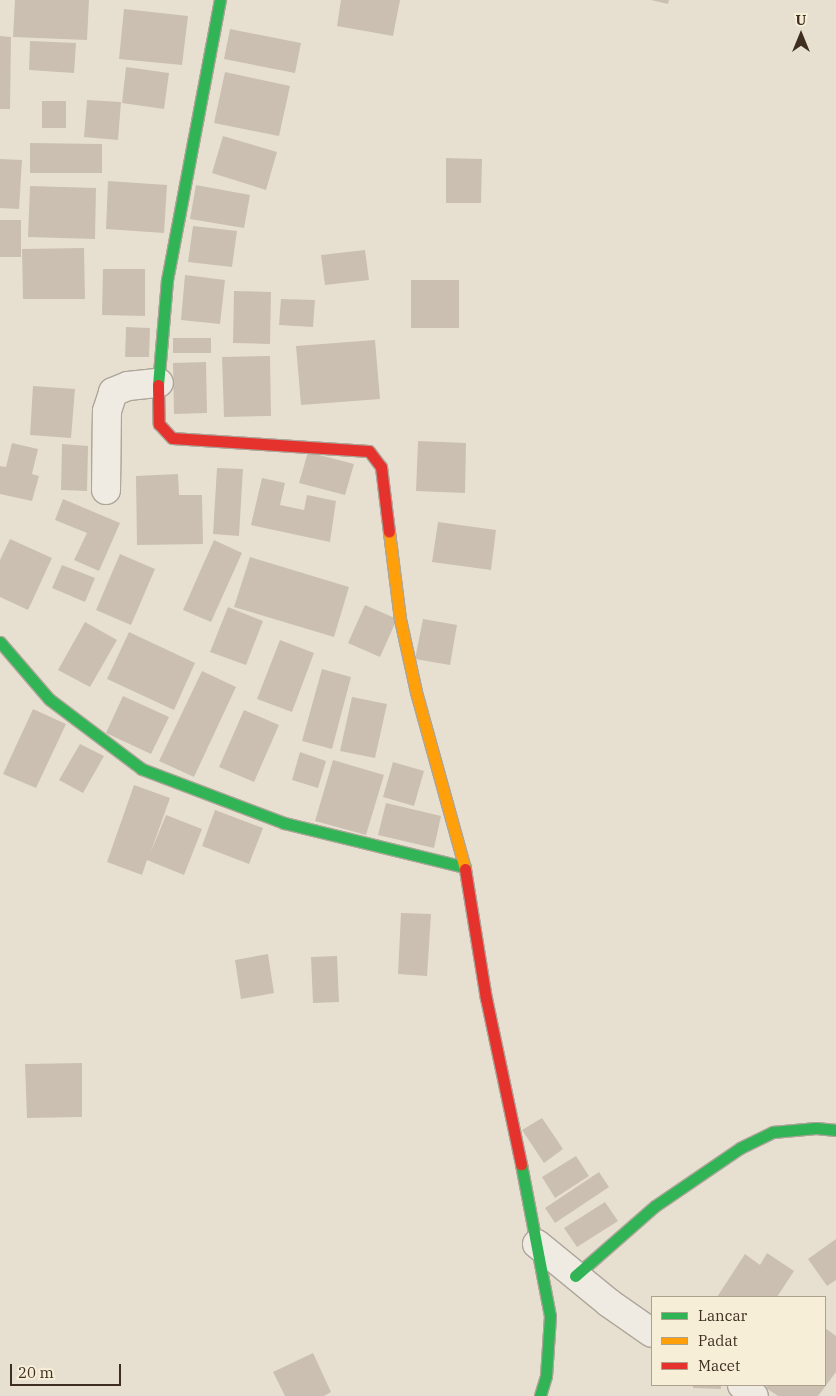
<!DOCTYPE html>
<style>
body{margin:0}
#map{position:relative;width:836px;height:1396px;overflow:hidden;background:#e7e0d1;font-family:"IBM Plex Serif",serif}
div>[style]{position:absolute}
.building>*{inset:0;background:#cbbfb2}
.roads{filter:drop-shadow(1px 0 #ada599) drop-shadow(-1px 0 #ada599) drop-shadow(0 1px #ada599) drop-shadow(0 -1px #ada599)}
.street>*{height:28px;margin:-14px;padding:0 14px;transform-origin:14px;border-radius:14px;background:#efebe3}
.fast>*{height:11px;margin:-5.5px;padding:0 5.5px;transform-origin:5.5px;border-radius:5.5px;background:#30b455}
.slow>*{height:11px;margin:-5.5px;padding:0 5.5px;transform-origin:5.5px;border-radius:5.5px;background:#ff9f0a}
.jam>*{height:11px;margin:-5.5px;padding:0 5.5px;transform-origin:5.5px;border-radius:5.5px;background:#e5322d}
span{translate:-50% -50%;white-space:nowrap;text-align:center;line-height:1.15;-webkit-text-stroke:4.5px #f7eed8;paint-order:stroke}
.legend{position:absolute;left:651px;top:1296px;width:175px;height:90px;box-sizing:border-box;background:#f7eed8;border:1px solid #ada18e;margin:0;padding:6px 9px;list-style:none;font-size:15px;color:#3d2e20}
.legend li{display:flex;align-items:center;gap:10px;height:25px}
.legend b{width:25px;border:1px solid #ada18e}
.north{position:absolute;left:776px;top:10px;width:50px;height:50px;-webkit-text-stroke:4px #f7eed8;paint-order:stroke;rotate:0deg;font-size:14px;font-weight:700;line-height:20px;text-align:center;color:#3d2e20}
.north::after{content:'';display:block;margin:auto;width:18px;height:22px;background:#3d2e20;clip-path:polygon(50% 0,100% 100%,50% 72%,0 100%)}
.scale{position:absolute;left:10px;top:1364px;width:111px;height:22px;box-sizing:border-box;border:2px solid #3d2e20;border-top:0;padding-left:6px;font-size:15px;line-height:18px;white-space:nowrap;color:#3d2e20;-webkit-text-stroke:4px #f7eed8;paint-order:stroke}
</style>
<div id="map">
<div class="building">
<i style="clip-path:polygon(15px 0,89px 0,87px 40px,13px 37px)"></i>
<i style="clip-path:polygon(341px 0,400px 0,393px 36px,337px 26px)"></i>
<i style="clip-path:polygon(651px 0,669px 0,668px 4px)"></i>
<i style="clip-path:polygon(124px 9px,188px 16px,182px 65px,119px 59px)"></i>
<i style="clip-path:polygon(230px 29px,301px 43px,295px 73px,224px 59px)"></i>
<i style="clip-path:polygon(0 36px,11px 37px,10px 109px,0 109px)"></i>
<i style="clip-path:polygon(30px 41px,76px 43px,74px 73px,29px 70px)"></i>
<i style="clip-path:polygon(126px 67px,169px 73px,164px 109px,122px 103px)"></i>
<i style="clip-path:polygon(225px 72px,290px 86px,279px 136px,214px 123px)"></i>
<i style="clip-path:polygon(87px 100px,121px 102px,118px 140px,84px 137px)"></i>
<i style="clip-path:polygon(42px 101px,66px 101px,66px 128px,42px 128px)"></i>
<i style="clip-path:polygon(223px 136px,277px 152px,266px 190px,212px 173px)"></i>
<i style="clip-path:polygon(30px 143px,102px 144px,102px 173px,30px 173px)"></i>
<i style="clip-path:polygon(446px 158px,482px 159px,481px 203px,446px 203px)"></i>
<i style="clip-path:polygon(0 159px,22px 160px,19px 209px,0 208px)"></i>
<i style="clip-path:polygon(108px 181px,167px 185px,164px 233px,106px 229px)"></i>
<i style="clip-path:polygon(196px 185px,250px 195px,244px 228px,190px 219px)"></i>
<i style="clip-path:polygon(30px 186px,96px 188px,95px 239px,28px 237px)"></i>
<i style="clip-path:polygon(0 220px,21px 220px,21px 257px,0 257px)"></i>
<i style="clip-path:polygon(193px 226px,237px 231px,232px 267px,188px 262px)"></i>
<i style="clip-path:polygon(84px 248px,85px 299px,23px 299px,22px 249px)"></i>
<i style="clip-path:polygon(365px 250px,369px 280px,325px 285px,321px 255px)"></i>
<i style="clip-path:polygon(103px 269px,145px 269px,145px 316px,102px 315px)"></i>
<i style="clip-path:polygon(185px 275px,225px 280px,220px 324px,181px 320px)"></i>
<i style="clip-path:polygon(411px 280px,459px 280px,459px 328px,411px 328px)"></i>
<i style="clip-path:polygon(234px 291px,271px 292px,270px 344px,233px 343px)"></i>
<i style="clip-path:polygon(281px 299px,315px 300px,313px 327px,279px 325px)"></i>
<i style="clip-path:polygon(126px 327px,150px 328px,149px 357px,125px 357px)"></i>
<i style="clip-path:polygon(173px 338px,211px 338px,211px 353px,173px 353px)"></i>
<i style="clip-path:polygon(375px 340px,380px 399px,301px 405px,296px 346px)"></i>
<i style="clip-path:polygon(270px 356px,271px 416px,224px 417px,222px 357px)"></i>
<i style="clip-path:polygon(206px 362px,207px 413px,174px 414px,173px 363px)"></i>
<i style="clip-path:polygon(33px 386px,75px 389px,71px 438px,30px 435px)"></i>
<i style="clip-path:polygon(418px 441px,466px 443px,465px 493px,416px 491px)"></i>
<i style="clip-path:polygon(12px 443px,38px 449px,32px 474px,39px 476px,32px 501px,0 494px,0 466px,6px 467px)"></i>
<i style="clip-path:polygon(62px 444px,88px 446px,87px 491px,61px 490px)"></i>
<i style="clip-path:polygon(308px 452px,354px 464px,345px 495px,299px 483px)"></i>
<i style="clip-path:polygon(217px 468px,243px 469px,239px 536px,213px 534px)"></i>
<i style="clip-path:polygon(178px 474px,179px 495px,202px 495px,203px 544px,137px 545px,136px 476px)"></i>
<i style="clip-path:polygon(262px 478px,285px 483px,280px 505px,304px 510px,307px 495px,336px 501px,330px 542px,251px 525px)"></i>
<i style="clip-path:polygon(63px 499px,120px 523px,99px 571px,74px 560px,87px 533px,55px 520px)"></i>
<i style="clip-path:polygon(438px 522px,496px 530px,491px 570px,432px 562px)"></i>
<i style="clip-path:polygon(10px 539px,52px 558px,28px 610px,0 597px,0 560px)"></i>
<i style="clip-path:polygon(214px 540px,242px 553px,211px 622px,183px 610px)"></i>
<i style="clip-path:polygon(120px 554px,155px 569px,131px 625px,96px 610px)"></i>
<i style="clip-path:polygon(250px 557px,349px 587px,334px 637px,234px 607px)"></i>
<i style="clip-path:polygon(62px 565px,95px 578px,85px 602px,52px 588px)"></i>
<i style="clip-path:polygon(365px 605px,397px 619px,380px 657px,348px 643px)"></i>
<i style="clip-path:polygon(228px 607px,263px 621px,246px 665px,210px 652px)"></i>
<i style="clip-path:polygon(423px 619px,457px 625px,450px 665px,415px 659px)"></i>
<i style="clip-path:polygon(85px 622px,117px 640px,90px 687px,58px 670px)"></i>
<i style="clip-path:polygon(129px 632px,195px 663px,174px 710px,107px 679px)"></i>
<i style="clip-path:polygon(280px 640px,314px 653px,292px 712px,257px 699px)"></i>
<i style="clip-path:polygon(322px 669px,351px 677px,332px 749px,302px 741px)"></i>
<i style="clip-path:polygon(202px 671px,236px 687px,194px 777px,159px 761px)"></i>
<i style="clip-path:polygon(123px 696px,169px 717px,151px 754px,106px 733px)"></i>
<i style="clip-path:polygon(352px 697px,387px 704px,375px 758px,340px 751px)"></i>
<i style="clip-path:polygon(33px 709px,66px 724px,36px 788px,3px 774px)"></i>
<i style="clip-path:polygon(244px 710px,279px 725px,254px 782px,219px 767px)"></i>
<i style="clip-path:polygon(80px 744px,104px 756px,83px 793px,59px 780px)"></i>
<i style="clip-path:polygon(300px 752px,326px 761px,318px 788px,292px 780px)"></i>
<i style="clip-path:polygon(333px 760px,384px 775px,366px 835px,315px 821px)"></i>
<i style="clip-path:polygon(393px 762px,424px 771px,414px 806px,383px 797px)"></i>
<i style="clip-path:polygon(134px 785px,170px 798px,150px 854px,166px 815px,202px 829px,184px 875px,147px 860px,142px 875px,107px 862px)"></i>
<i style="clip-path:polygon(386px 803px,441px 816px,434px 848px,378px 835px)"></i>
<i style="clip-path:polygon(215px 810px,263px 828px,249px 864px,202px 846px)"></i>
<i style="clip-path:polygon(401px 913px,431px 914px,427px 976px,398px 974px)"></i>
<i style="clip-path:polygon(268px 954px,274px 993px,241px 999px,235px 960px)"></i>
<i style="clip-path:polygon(337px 956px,339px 1002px,313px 1003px,311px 957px)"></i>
<i style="clip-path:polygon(82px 1063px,82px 1117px,27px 1118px,25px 1064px)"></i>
<i style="clip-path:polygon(542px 1118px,563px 1149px,544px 1163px,522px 1130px)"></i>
<i style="clip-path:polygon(576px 1156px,589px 1176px,555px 1198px,542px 1177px)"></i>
<i style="clip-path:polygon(599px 1172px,609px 1187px,555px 1223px,545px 1208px)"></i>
<i style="clip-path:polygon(605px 1202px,618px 1221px,577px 1247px,564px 1228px)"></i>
<i style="clip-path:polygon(836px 1239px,836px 1280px,827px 1286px,808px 1259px)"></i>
<i style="clip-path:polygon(767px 1253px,794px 1271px,777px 1297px,717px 1297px,745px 1254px,760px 1265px)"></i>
<i style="clip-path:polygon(825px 1328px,836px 1336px,836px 1372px,818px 1396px,778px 1396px,766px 1388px,768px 1385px,825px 1385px)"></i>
<i style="clip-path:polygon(313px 1353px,331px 1392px,324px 1396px,285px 1396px,273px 1372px)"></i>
<i style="clip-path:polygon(693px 1385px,721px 1385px,721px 1389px,693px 1388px)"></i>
</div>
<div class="roads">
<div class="street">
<i style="left:106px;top:490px;width:79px;rotate:-89.3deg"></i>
<i style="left:107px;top:411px;width:20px;rotate:-72deg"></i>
<i style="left:113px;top:392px;width:16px;rotate:-22deg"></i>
<i style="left:128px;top:386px;width:31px;rotate:-6deg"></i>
<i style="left:537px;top:1244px;width:93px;rotate:39.3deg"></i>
<i style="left:609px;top:1303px;width:52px;rotate:34.9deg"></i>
<i style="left:742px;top:1385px;width:16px;rotate:43deg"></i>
</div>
<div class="fast">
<i style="left:158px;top:385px;width:105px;rotate:-85.1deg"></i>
<i style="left:167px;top:280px;width:285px;rotate:-79.3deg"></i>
<i style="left:0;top:642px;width:75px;rotate:49.3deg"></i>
<i style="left:49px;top:699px;width:116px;rotate:37deg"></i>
<i style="left:142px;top:769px;width:152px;rotate:20.8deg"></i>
<i style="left:284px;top:823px;width:186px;rotate:13.7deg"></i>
<i style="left:521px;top:1164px;width:155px;rotate:79.2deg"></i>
<i style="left:550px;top:1316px;width:60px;rotate:93.8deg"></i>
<i style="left:546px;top:1376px;width:21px;rotate:107deg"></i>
<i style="left:575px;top:1276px;width:106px;rotate:-41.2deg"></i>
<i style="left:655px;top:1206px;width:103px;rotate:-34.3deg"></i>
<i style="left:740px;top:1148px;width:37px;rotate:-26deg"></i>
<i style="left:773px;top:1132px;width:43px;rotate:-5.3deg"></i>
<i style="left:816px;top:1128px;width:20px;rotate:6deg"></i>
</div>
<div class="slow">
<i style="left:389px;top:532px;width:88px;rotate:82.8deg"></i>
<i style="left:400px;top:619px;width:75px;rotate:77.6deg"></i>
<i style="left:416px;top:692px;width:184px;rotate:74.5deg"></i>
</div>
<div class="jam">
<i style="left:158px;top:385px;width:39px;rotate:89deg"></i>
<i style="left:159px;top:424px;width:19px;rotate:47deg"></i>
<i style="left:172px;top:438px;width:197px;rotate:3.8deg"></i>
<i style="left:369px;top:451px;width:20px;rotate:53deg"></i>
<i style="left:381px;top:467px;width:65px;rotate:83deg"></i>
<i style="left:465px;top:869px;width:131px;rotate:80.8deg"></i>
<i style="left:486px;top:998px;width:170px;rotate:78.1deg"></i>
</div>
</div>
<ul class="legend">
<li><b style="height:6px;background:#30b455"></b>Lancar</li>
<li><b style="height:6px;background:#ff9f0a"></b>Padat</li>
<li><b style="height:6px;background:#e5322d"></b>Macet</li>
</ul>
<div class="north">U</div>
<div class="scale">20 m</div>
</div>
